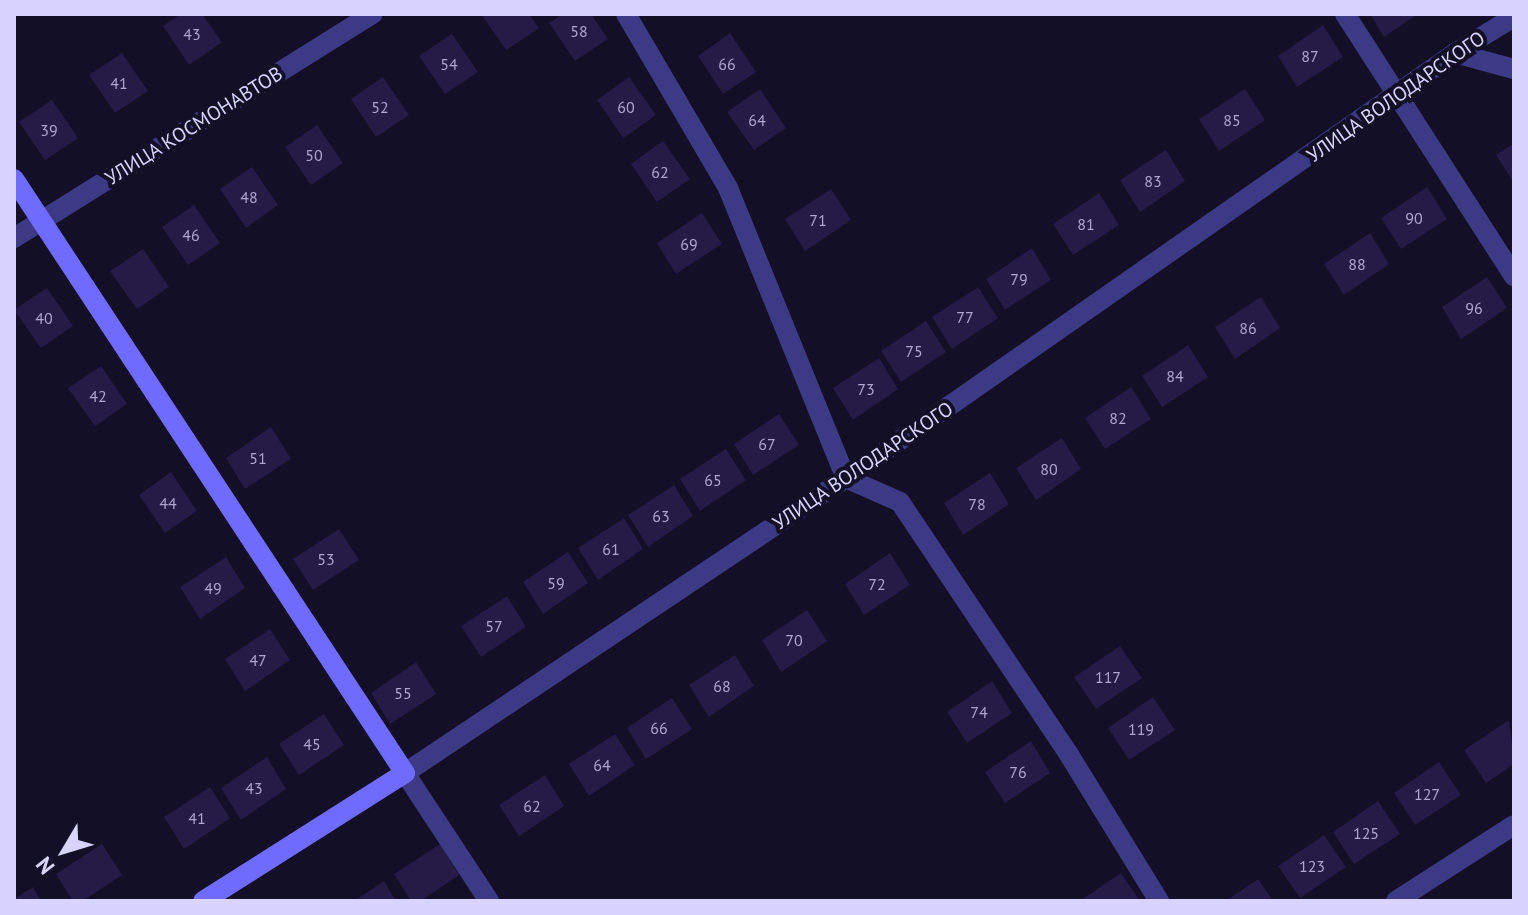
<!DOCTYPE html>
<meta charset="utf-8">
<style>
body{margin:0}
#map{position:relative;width:1528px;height:915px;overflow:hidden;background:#130f26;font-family:"PT Sans",sans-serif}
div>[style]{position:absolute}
.building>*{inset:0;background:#241b47}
.street>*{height:20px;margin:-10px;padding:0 10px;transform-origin:10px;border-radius:10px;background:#3d3a85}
.secondary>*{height:20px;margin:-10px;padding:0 10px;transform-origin:10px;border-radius:10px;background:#6f6bff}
span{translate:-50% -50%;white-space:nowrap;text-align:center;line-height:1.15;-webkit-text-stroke:8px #130f26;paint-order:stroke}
.number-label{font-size:16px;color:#aca6d1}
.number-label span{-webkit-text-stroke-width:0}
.street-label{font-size:20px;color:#d9d4ff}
.frame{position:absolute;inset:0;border:16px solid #d9d4ff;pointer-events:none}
.north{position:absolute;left:24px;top:811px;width:80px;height:80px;-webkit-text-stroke:6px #130f26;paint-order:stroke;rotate:232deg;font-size:22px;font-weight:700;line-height:32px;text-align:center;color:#d9d4ff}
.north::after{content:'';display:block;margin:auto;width:28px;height:36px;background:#d9d4ff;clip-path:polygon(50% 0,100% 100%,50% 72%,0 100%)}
</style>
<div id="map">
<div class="building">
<i style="clip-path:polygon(181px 14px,202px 14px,222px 42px,189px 65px,163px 26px)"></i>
<i style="clip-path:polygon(481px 14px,529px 14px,539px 28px,506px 50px)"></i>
<i style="clip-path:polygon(563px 14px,591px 14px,608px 39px,575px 61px,549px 23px)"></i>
<i style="clip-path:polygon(1370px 14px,1418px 14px,1384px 37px)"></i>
<i style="clip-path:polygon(1323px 25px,1343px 57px,1297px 87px,1278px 56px)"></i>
<i style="clip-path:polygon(730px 33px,756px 72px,723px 94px,698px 56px)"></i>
<i style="clip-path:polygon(452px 34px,478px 72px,445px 94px,419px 56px)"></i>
<i style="clip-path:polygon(122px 53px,148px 91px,115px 113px,89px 75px)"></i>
<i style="clip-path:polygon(383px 77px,409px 115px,376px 137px,351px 99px)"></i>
<i style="clip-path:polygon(629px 77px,656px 115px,623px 138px,597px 100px)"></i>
<i style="clip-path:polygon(760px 89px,786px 128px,754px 150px,727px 112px)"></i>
<i style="clip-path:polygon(1245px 89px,1265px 120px,1219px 151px,1199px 119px)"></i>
<i style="clip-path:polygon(52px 100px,78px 138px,45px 160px,19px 122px)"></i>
<i style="clip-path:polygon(317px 125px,343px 163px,311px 185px,285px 147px)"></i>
<i style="clip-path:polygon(663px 141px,690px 179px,657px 202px,631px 164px)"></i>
<i style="clip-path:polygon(1514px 143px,1514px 183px,1496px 155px)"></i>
<i style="clip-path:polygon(1166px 150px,1185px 181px,1140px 212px,1120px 180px)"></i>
<i style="clip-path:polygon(252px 167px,278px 205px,246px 228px,220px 189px)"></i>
<i style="clip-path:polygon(1427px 187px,1447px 219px,1401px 249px,1381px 218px)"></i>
<i style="clip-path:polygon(831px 189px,851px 220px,805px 251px,785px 219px)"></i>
<i style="clip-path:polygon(1099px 193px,1119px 225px,1073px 255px,1053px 224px)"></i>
<i style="clip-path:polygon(194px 205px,220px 243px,188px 265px,162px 227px)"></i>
<i style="clip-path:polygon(702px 213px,722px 244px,676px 274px,657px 243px)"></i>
<i style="clip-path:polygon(1370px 233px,1389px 264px,1344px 295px,1324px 264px)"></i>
<i style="clip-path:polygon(1032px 248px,1051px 280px,1005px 310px,986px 279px)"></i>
<i style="clip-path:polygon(143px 249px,169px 287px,137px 309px,110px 271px)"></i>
<i style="clip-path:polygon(1487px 277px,1507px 308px,1461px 339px,1442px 307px)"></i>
<i style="clip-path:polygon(978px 287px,998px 318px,952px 349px,932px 317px)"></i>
<i style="clip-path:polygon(47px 288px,73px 326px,41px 348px,14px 310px)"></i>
<i style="clip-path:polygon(1261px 297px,1280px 328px,1235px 359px,1215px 327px)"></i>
<i style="clip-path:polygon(926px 321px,946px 352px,901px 382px,881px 351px)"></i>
<i style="clip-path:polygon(1188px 345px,1208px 377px,1162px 407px,1142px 376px)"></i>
<i style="clip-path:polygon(879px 358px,898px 389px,853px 420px,833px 388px)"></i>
<i style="clip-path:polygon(101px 366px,127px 404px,95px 426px,68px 388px)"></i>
<i style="clip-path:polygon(1131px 387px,1151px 419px,1105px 449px,1085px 418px)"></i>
<i style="clip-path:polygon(779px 414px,799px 445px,753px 475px,734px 444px)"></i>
<i style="clip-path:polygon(271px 427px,291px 459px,245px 489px,226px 458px)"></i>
<i style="clip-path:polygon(1062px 438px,1081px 469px,1036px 500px,1016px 468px)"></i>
<i style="clip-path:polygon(726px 449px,746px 480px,700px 511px,680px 479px)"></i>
<i style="clip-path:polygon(171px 472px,197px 511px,165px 533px,139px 495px)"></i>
<i style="clip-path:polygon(990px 473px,1009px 504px,963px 535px,944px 503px)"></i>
<i style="clip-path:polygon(674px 485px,693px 516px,648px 547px,628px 515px)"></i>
<i style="clip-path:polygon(624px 518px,643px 549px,598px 580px,578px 548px)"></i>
<i style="clip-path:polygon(339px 529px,359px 560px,313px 590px,293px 559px)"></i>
<i style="clip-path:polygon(568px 552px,588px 583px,543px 614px,523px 582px)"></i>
<i style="clip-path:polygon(890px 553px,910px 585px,864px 615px,845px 584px)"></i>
<i style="clip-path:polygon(226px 557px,245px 588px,200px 619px,180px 587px)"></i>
<i style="clip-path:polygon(507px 596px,526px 627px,481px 657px,461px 626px)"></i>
<i style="clip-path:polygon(807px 610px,827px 641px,781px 672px,762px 640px)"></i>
<i style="clip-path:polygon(270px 629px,290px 660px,245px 691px,225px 659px)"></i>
<i style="clip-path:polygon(1120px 646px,1142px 678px,1096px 709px,1074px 677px)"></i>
<i style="clip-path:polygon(735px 655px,754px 686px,709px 717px,689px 685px)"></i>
<i style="clip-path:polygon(416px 662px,436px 694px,390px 724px,371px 693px)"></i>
<i style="clip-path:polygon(992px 681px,1012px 713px,967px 743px,947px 712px)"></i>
<i style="clip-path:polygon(1153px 697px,1175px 730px,1129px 760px,1108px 728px)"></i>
<i style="clip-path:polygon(672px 698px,692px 729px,646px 759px,627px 728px)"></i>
<i style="clip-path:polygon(324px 714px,344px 745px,299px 775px,279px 744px)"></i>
<i style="clip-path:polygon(1509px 720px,1514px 764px,1486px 783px,1464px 750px)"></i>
<i style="clip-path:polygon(615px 734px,635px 765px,589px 796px,569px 764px)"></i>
<i style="clip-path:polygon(1031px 741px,1050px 773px,1005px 803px,985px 772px)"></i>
<i style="clip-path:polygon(267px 757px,286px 789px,241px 820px,221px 788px)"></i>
<i style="clip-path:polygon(1439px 762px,1461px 795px,1415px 825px,1394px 793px)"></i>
<i style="clip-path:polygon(545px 775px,564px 806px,519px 836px,499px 805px)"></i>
<i style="clip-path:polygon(210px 787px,230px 818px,184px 849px,164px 817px)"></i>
<i style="clip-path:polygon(1378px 801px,1400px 834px,1354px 864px,1333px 832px)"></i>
<i style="clip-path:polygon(1324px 835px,1346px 867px,1300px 898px,1278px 866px)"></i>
<i style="clip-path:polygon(102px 844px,122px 875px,83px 901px,73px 901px,56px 874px)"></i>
<i style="clip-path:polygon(440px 844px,459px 875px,421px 901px,411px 901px,394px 874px)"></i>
<i style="clip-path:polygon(1121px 873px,1140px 901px,1080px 901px)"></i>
<i style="clip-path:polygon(1258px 879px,1273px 901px,1226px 901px)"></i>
<i style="clip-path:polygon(384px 881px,396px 901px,354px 901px)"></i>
<i style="clip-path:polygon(33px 887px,41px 901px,14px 901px,14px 899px)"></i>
</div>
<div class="street">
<i style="left:626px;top:14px;width:202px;rotate:59.6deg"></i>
<i style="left:728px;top:188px;width:313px;rotate:67.9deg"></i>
<i style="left:846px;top:478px;width:59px;rotate:24deg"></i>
<i style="left:900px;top:502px;width:302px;rotate:56.2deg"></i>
<i style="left:1068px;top:753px;width:174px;rotate:58.4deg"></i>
<i style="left:1345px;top:14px;width:312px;rotate:57.2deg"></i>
<i style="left:1455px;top:53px;width:61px;rotate:15.2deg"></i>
<i style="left:14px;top:238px;width:423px;rotate:-32deg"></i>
<i style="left:489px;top:901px;width:153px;rotate:-123.3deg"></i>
<i style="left:405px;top:773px;width:531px;rotate:-33.78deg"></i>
<i style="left:846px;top:478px;width:743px;rotate:-34.91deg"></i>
<i style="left:1455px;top:53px;width:69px;rotate:-31.4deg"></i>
<i style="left:1396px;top:901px;width:140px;rotate:-32.8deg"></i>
</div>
<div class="secondary">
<i style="left:14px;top:179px;width:711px;rotate:56.65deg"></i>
<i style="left:405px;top:773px;width:239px;rotate:147.6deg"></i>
</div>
<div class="number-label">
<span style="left:579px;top:31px">58</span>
<span style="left:192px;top:34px">43</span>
<span style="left:1310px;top:56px">87</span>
<span style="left:449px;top:64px">54</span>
<span style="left:727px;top:64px">66</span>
<span style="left:119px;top:83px">41</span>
<span style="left:380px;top:107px">52</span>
<span style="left:626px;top:107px">60</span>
<span style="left:757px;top:120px">64</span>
<span style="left:1232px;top:120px">85</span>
<span style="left:49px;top:130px">39</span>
<span style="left:314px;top:155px">50</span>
<span style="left:660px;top:172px">62</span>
<span style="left:1153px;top:181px">83</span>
<span style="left:249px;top:197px">48</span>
<span style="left:1414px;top:218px">90</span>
<span style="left:818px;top:220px">71</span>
<span style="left:1086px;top:224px">81</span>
<span style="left:191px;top:235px">46</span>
<span style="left:689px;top:244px">69</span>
<span style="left:1357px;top:264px">88</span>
<span style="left:1019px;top:279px">79</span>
<span style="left:1474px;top:308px">96</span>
<span style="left:965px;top:317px">77</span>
<span style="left:44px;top:318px">40</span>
<span style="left:1248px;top:328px">86</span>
<span style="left:914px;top:351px">75</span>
<span style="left:1175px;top:376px">84</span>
<span style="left:866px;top:389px">73</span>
<span style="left:98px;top:396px">42</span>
<span style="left:1118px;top:418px">82</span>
<span style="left:767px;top:444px">67</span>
<span style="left:258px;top:458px">51</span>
<span style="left:1049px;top:469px">80</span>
<span style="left:713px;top:480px">65</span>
<span style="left:168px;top:503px">44</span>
<span style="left:977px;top:504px">78</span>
<span style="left:661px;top:516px">63</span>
<span style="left:611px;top:549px">61</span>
<span style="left:326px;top:559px">53</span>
<span style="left:556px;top:583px">59</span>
<span style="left:877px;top:584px">72</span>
<span style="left:213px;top:588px">49</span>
<span style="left:494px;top:626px">57</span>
<span style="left:794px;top:640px">70</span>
<span style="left:258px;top:660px">47</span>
<span style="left:1108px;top:677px">117</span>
<span style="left:722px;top:686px">68</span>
<span style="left:403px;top:693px">55</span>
<span style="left:979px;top:712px">74</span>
<span style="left:659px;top:728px">66</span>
<span style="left:1141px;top:729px">119</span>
<span style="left:312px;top:744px">45</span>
<span style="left:602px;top:765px">64</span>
<span style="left:1018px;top:772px">76</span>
<span style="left:254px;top:788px">43</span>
<span style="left:1427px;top:794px">127</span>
<span style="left:532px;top:806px">62</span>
<span style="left:197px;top:818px">41</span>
<span style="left:1366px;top:833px">125</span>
<span style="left:1312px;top:866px">123</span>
</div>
<div class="street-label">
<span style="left:1396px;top:97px;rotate:-35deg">УЛИЦА ВОЛОДАРСКОГО</span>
<span style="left:194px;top:126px;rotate:-32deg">УЛИЦА КОСМОНАВТОВ</span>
<span style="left:863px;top:466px;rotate:-34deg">УЛИЦА ВОЛОДАРСКОГО</span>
</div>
<div class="frame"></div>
<div class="north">N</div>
</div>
